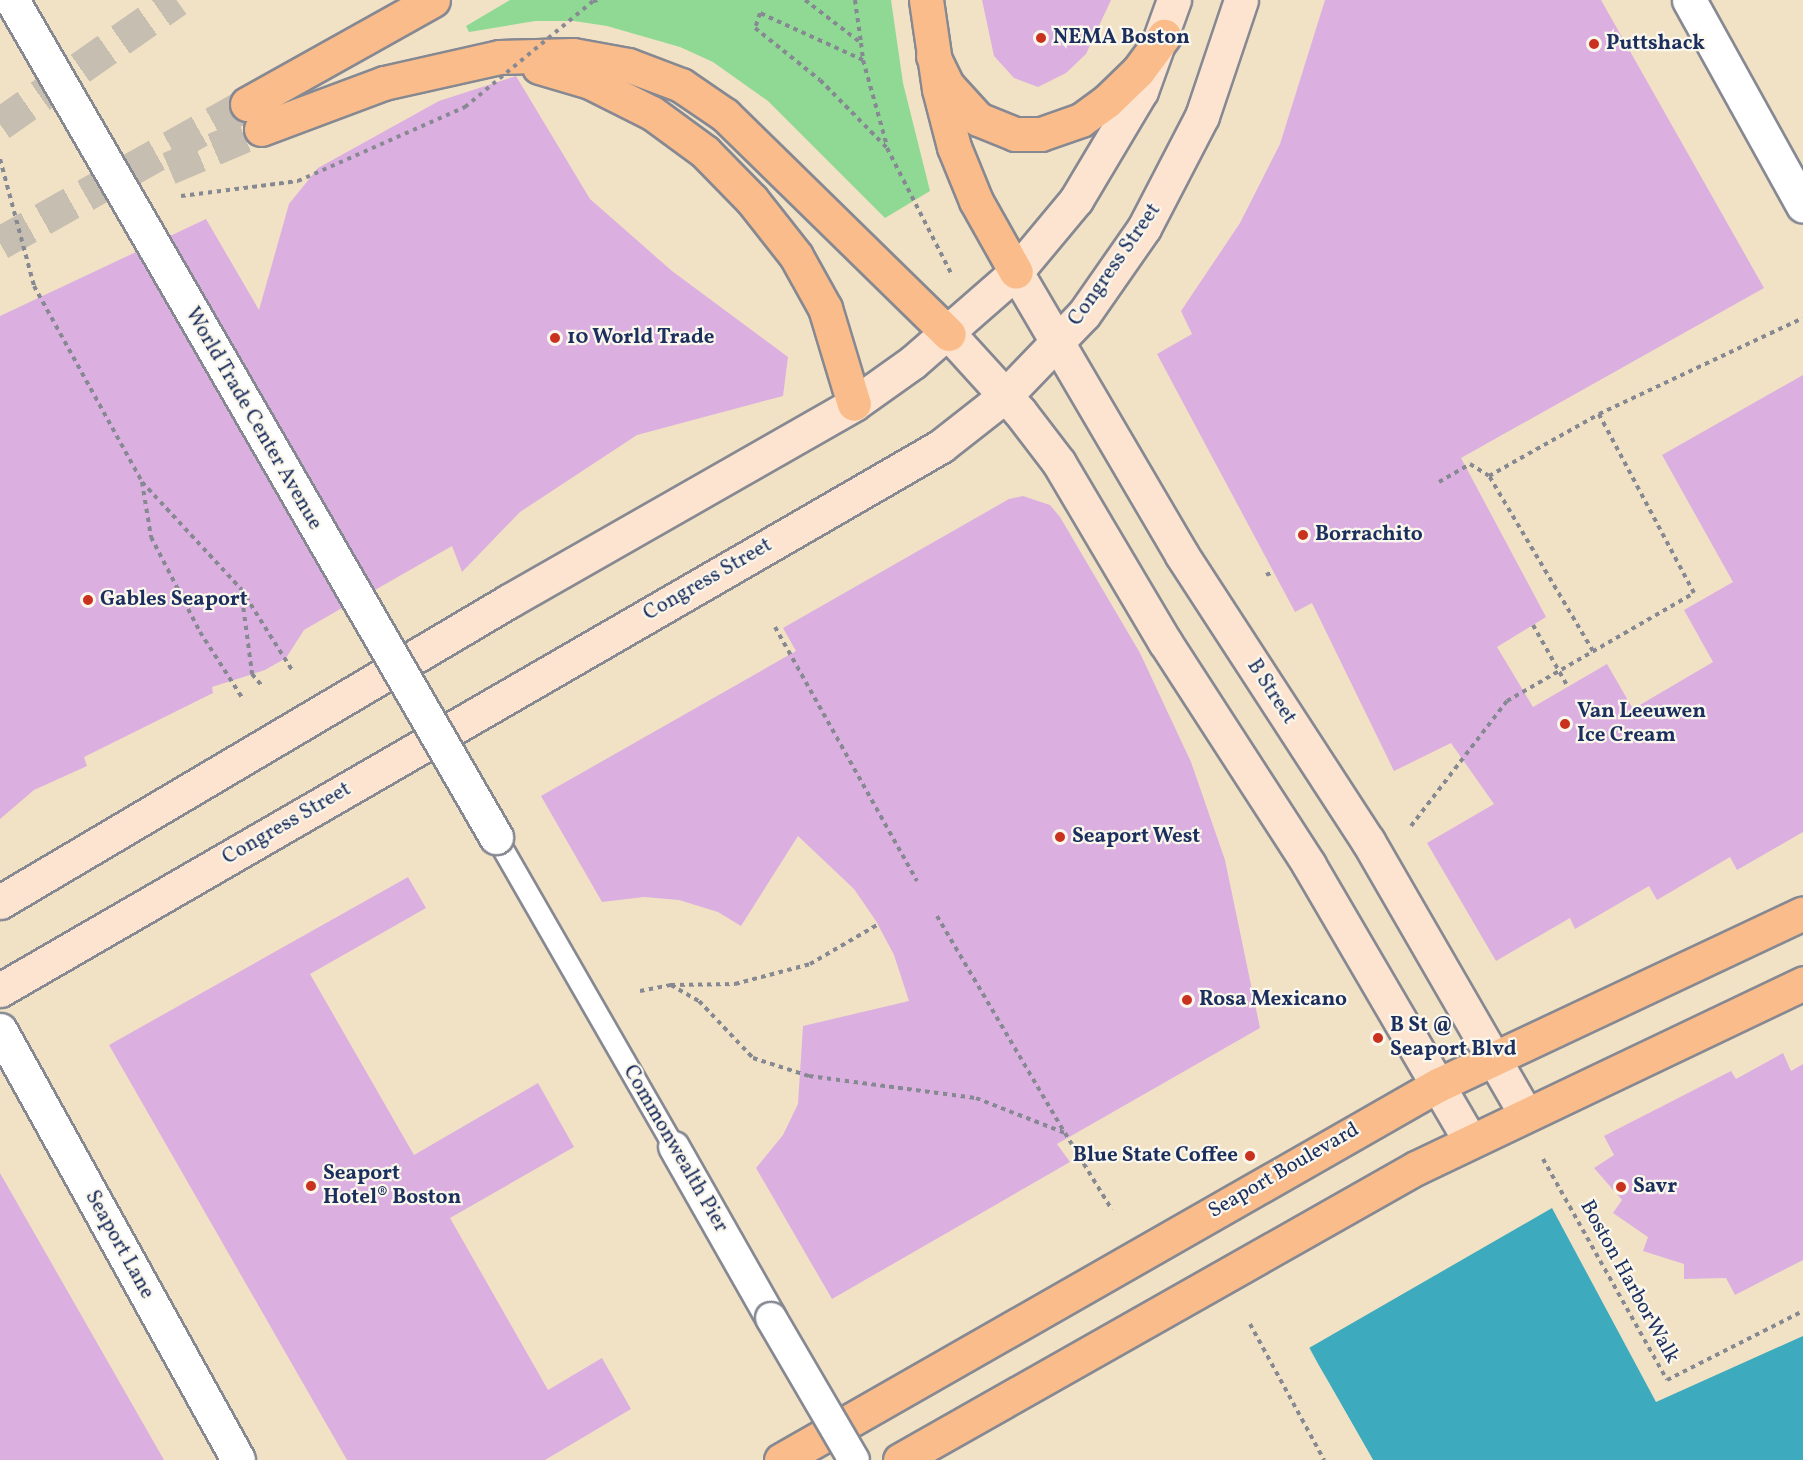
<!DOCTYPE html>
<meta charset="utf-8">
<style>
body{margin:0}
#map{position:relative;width:1803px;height:1460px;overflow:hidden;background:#f1e2c5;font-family:Vollkorn,serif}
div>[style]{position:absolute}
.green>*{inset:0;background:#8fd994}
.water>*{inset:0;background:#3eaabe}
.pier>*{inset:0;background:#f1e2c5}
.building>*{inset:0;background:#dbb0e0}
.motorway-tunnel>*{height:33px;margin-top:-16.5px;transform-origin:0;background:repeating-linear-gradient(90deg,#c6beb0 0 33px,transparent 0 49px)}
.path>*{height:4px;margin-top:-2px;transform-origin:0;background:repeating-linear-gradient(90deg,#868892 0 4.5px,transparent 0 9px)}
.roads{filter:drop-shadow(2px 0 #868892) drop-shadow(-2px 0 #868892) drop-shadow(0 2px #868892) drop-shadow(0 -2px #868892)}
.service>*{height:20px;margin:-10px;padding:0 10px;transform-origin:10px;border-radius:10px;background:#fff}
.pedestrian>*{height:30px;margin:-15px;padding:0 15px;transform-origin:15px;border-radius:15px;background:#fff}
.minor>*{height:33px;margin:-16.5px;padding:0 16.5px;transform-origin:16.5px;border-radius:16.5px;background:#fff}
.tertiary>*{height:33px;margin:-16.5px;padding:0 16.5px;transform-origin:16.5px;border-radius:16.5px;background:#fff}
.secondary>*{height:33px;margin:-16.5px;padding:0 16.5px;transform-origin:16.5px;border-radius:16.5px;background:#fde4d0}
.primary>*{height:33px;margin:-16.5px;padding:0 16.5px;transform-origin:16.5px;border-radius:16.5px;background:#f9bc8a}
.motorway>*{height:33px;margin:-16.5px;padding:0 16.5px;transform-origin:16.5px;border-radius:16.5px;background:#f9bc8a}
.path-bridge>*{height:4px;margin-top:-2px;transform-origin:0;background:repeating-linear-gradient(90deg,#868892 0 4.5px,transparent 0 9px)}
.bridges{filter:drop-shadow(2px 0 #868892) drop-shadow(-2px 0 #868892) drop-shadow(0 2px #868892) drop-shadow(0 -2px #868892)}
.pedestrian-bridge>*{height:30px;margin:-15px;padding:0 15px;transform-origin:15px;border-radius:15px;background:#fff}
.minor-bridge>*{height:33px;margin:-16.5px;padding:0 16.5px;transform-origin:16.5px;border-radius:16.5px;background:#fff}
.dots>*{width:16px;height:16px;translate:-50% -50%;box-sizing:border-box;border:3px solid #fbf7ec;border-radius:50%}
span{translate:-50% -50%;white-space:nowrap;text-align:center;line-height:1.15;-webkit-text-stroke:4.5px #fbf7ec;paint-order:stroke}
.poi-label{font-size:21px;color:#1b2f5e;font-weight:700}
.left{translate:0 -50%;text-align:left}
.right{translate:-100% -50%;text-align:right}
.street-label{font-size:21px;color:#1b2f5e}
</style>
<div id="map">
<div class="green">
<i style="clip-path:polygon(510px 0,891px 0,903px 83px,930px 191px,885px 218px,768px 101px,713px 62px,680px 47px,607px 26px,574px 21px,535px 21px,469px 32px,466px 26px)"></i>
</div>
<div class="water">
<i style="clip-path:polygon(1552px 1208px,1656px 1402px,1803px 1336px,1803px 1460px,1373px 1460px,1309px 1348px)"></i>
</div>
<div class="pier">
<i style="clip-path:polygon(1308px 1345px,1309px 1348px,1373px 1460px,1370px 1460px)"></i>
</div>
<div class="building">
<i style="clip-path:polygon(982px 0,1111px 0,1086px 54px,1066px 73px,1038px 87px,1014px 78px,994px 56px)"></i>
<i style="clip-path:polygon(1325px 0,1601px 0,1764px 288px,1461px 458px,1546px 617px,1497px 647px,1533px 707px,1607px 664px,1633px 709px,1713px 662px,1684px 610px,1733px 582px,1662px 455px,1803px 375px,1803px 832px,1737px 870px,1730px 857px,1657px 900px,1649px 886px,1575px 929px,1570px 918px,1496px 961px,1427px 843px,1494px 804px,1451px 743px,1394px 771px,1312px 603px,1295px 612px,1157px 354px,1192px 334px,1181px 311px,1240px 223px,1280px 144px)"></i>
<i style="clip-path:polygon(516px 76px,590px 199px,672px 271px,788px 357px,783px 396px,637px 435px,520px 512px,462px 572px,452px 546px,375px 590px,170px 236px,206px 219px,259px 310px,289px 204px,318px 168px,439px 101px)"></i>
<i style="clip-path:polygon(136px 252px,342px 608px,304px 630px,286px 658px,265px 670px,212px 687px,213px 693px,84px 757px,87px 766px,34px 790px,0 819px,0 316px)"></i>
<i style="clip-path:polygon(1023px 496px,1050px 505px,1060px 517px,1140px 653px,1191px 762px,1225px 860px,1260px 1028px,1057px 1144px,1070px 1162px,832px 1299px,756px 1168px,783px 1135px,798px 1104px,803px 1026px,909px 1001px,894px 955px,876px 921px,854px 889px,798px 836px,741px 926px,718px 912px,679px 900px,644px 897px,602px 902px,541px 796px,796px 651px,783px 628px,1009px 499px)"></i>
<i style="clip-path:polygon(408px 877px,426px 908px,310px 974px,414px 1155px,538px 1083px,574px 1147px,450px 1218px,548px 1390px,602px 1358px,631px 1409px,545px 1460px,347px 1460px,109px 1045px)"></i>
<i style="clip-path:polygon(1783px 1053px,1791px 1071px,1803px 1064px,1803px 1260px,1735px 1295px,1726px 1278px,1684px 1279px,1684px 1264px,1643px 1251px,1648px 1237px,1613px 1213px,1622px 1200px,1594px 1168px,1614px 1155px,1604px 1136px,1731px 1071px,1736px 1079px)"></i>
<i style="clip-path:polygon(0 1173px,164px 1460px,0 1460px)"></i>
</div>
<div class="motorway-tunnel">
<i style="left:0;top:124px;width:216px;rotate:-35deg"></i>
<i style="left:169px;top:168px;width:100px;rotate:-23deg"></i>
<i style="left:0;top:243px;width:283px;rotate:-29.4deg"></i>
</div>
<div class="path">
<i style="left:805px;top:0;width:71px;rotate:37.5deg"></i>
<i style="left:861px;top:43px;width:17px;rotate:83deg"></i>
<i style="left:863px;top:60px;width:113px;rotate:-155.5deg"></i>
<i style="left:760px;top:13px;width:16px;rotate:108deg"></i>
<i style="left:755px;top:28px;width:83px;rotate:38.7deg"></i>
<i style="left:820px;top:80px;width:95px;rotate:45.4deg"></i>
<i style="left:887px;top:148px;width:143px;rotate:62.9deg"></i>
<i style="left:855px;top:0;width:43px;rotate:82.1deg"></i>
<i style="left:593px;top:1px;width:5px;rotate:-11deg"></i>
<i style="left:863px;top:60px;width:89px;rotate:74.4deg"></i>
<i style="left:142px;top:482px;width:146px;rotate:47.2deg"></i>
<i style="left:241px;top:589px;width:96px;rotate:57.8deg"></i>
<i style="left:1439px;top:482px;width:36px;rotate:-30deg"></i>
<i style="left:1470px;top:464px;width:22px;rotate:32deg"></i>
<i style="left:151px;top:537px;width:107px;rotate:62.7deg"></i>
<i style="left:200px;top:632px;width:80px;rotate:57.3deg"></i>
<i style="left:1266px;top:575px;width:8px;rotate:-23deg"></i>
<i style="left:241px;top:590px;width:85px;rotate:82.5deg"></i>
<i style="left:252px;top:674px;width:17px;rotate:50deg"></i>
<i style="left:775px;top:627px;width:291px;rotate:60.8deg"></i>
<i style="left:1593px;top:651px;width:204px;rotate:-120.7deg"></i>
<i style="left:1489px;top:476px;width:126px;rotate:-29.4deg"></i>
<i style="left:1411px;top:826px;width:158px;rotate:-52.5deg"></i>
<i style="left:1507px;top:701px;width:216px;rotate:-30deg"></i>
<i style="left:1694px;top:593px;width:203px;rotate:-118deg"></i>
<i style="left:1599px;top:414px;width:225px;rotate:-25.2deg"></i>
<i style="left:937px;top:916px;width:251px;rotate:59.5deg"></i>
<i style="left:671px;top:985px;width:32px;rotate:30deg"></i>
<i style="left:699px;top:1001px;width:79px;rotate:46.5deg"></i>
<i style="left:753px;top:1058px;width:59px;rotate:17.8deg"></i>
<i style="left:809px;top:1076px;width:168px;rotate:7.5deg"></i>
<i style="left:976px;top:1098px;width:96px;rotate:21.5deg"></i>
<i style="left:1065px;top:1133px;width:90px;rotate:58.6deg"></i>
<i style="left:640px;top:991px;width:32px;rotate:-11deg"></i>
<i style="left:671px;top:985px;width:64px;rotate:-0.9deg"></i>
<i style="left:735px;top:984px;width:78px;rotate:-14.9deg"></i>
<i style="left:810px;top:964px;width:78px;rotate:-30.2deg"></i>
<i style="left:1543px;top:1159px;width:253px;rotate:60.7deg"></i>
<i style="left:1667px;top:1380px;width:153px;rotate:-26.9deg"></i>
<i style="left:1250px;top:1324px;width:155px;rotate:61.4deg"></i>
</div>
<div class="roads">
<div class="service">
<i style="left:496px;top:837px;width:357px;rotate:60.1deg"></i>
</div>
<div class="pedestrian">
<i style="left:674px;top:1147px;width:197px;rotate:60.4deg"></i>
</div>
<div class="minor">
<i style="left:0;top:1030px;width:491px;rotate:61deg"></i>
</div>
<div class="tertiary">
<i style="left:1689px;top:0;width:235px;rotate:61deg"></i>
</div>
<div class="secondary">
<i style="left:1016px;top:272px;width:328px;rotate:59.6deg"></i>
<i style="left:1182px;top:555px;width:341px;rotate:57deg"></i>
<i style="left:1368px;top:841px;width:314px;rotate:60deg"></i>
<i style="left:949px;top:334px;width:105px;rotate:47.7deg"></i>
<i style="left:1020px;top:412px;width:64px;rotate:52.6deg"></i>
<i style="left:1059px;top:463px;width:208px;rotate:59.4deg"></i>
<i style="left:1165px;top:642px;width:265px;rotate:57.1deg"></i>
<i style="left:1309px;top:865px;width:319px;rotate:59.7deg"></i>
<i style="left:0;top:902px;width:591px;rotate:-30.6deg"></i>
<i style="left:509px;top:601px;width:397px;rotate:-29.7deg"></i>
<i style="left:854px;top:404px;width:72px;rotate:-35.4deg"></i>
<i style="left:913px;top:362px;width:137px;rotate:-41.1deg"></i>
<i style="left:1016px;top:272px;width:94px;rotate:-50.2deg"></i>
<i style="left:1076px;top:200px;width:127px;rotate:-59.2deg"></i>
<i style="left:1141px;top:91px;width:97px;rotate:-70.1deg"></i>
<i style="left:0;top:990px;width:1087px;rotate:-30.03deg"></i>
<i style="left:941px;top:446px;width:83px;rotate:-38.1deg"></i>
<i style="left:1006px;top:395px;width:112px;rotate:-46.1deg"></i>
<i style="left:1084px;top:314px;width:105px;rotate:-55.1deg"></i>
<i style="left:1144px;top:228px;width:126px;rotate:-62.6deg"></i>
<i style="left:1202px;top:116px;width:122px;rotate:-71.4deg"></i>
</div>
<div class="primary">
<i style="left:781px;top:1460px;width:756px;rotate:-29.72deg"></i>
<i style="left:1438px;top:1085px;width:403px;rotate:-25.2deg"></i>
<i style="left:900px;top:1460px;width:593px;rotate:-29.51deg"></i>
<i style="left:1416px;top:1168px;width:429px;rotate:-25.5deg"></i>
</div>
<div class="motorway">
<i style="left:926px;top:0;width:90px;rotate:81.7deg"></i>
<i style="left:939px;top:89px;width:60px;rotate:75.5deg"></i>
<i style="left:954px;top:147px;width:58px;rotate:67.8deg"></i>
<i style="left:976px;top:201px;width:81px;rotate:60.6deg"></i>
<i style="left:933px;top:56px;width:32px;rotate:64deg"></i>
<i style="left:947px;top:85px;width:46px;rotate:47.6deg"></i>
<i style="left:978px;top:119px;width:40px;rotate:22deg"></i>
<i style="left:1015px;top:134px;width:26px"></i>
<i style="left:1041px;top:134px;width:42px;rotate:-19.3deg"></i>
<i style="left:1081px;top:120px;width:32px;rotate:-36deg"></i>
<i style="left:1107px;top:101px;width:43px;rotate:-44.1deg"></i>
<i style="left:1138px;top:71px;width:44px;rotate:-53.4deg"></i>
<i style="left:539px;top:67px;width:53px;rotate:16.4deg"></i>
<i style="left:590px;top:82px;width:69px;rotate:26.6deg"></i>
<i style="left:652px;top:113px;width:66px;rotate:36.3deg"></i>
<i style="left:705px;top:152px;width:67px;rotate:45.6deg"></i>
<i style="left:752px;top:200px;width:71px;rotate:51.8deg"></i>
<i style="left:796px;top:256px;width:60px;rotate:60.9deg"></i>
<i style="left:825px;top:308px;width:100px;rotate:73.2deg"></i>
<i style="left:247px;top:104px;width:213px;rotate:-29.2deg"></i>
<i style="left:261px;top:129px;width:131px;rotate:-20.5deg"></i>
<i style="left:384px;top:83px;width:118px;rotate:-12.7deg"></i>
<i style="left:499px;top:57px;width:74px;rotate:-1.5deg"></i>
<i style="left:573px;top:55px;width:56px;rotate:10.3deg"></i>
<i style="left:628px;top:65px;width:57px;rotate:20.7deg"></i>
<i style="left:681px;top:85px;width:53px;rotate:34.3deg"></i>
<i style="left:725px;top:115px;width:313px;rotate:44.4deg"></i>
</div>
</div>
<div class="path-bridge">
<i style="left:0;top:159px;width:131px;rotate:75deg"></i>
<i style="left:34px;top:286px;width:224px;rotate:61.1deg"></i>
<i style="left:142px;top:482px;width:56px;rotate:80.7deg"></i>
<i style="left:181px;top:196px;width:118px;rotate:-7.3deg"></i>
<i style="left:298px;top:181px;width:183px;rotate:-23.9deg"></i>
<i style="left:465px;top:107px;width:166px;rotate:-39.6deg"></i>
<i style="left:1533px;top:625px;width:71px;rotate:60.6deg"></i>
</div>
<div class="bridges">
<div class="pedestrian-bridge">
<i style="left:771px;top:1318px;width:164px;rotate:59.7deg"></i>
</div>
<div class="minor-bridge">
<i style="left:12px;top:0;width:967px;rotate:59.96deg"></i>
</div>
</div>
<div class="dots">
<i style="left:1041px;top:38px;background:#c8321e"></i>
<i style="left:1594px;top:44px;background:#c8321e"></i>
<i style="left:555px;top:338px;background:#c8321e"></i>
<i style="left:1303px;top:535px;background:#c8321e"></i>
<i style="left:88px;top:600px;background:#c8321e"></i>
<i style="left:1565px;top:724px;background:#c8321e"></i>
<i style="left:1060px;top:837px;background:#c8321e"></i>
<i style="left:1187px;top:1000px;background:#c8321e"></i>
<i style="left:1378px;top:1038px;background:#c8321e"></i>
<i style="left:1250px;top:1156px;background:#c8321e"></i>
<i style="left:311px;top:1186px;background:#c8321e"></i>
<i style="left:1621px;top:1187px;background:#c8321e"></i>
</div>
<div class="poi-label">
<span class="left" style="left:1053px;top:38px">NEMA Boston</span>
<span class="left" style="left:1606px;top:44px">Puttshack</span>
<span class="left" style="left:567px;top:338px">10 World Trade</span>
<span class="left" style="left:1315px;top:535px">Borrachito</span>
<span class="left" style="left:100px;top:600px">Gables Seaport</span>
<span class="left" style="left:1577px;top:724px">Van Leeuwen<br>Ice Cream</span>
<span class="left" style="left:1072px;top:837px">Seaport West</span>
<span class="left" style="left:1199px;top:1000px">Rosa Mexicano</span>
<span class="left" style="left:1390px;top:1038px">B St @<br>Seaport Blvd</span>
<span class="right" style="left:1238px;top:1156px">Blue State Coffee</span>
<span class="left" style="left:323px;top:1186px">Seaport<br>Hotel® Boston</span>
<span class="left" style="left:1633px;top:1187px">Savr</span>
</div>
<div class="street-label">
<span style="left:1115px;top:265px;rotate:-55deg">Congress Street</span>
<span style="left:253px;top:419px;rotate:60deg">World Trade Center Avenue</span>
<span style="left:708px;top:580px;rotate:-30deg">Congress Street</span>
<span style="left:1271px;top:692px;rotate:57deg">B Street</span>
<span style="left:287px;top:824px;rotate:-30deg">Congress Street</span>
<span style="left:675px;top:1149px;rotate:60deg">Commonwealth Pier</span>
<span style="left:1284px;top:1171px;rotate:-30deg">Seaport Boulevard</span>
<span style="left:119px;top:1245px;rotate:61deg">Seaport Lane</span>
<span style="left:1629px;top:1282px;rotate:61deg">Boston HarborWalk</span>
</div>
</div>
